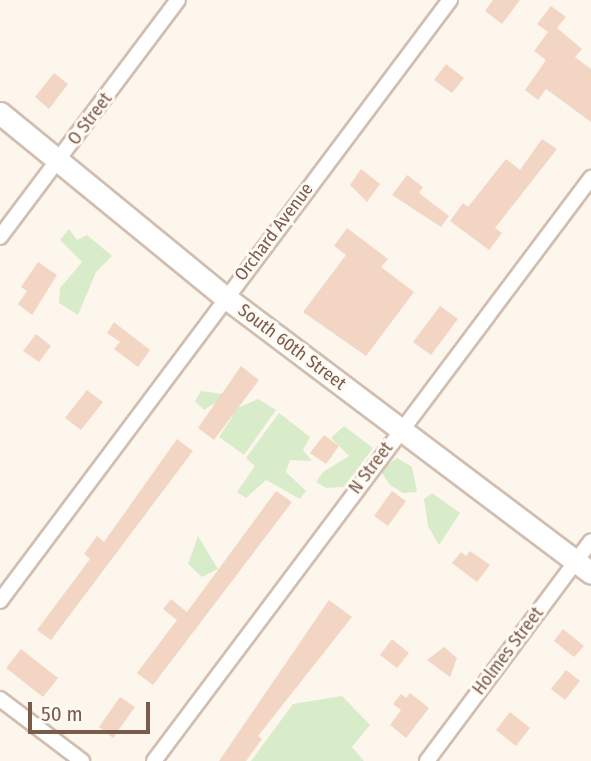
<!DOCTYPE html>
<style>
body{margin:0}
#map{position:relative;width:591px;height:761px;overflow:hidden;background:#fdf6ec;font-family:"Fira Sans Condensed",sans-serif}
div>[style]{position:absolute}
.green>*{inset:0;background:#d8ecc9}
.building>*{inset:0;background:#f3d5c3}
.roads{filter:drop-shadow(2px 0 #d1beb0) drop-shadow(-2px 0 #d1beb0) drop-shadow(0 2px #d1beb0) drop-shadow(0 -2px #d1beb0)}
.minor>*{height:14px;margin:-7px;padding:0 7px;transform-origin:7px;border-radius:7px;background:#fff}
.secondary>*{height:21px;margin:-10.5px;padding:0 10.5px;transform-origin:10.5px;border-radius:10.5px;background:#fff}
span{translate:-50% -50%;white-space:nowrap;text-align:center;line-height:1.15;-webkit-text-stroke:6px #fffaf3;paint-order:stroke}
.street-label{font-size:18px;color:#7a5c4d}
.scale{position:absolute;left:28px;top:702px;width:122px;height:32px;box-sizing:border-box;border:4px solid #7a5c4d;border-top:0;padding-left:9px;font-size:21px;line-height:24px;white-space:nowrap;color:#7a5c4d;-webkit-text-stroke:5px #fffaf3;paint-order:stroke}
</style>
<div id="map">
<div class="green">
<i style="clip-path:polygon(69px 229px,77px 240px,87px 235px,112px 256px,96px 272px,78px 315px,59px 303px,60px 288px,82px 262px,60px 240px)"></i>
<i style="clip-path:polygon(201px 391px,223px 394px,240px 407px,258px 399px,276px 410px,244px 455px,219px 437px,233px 416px,215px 403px,204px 410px,195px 401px)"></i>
<i style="clip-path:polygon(279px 413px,310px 437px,303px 450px,312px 461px,290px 460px,286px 472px,306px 491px,300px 499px,266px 480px,246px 498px,237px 492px,255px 466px,246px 458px)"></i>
<i style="clip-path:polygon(344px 426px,373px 448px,344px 487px,326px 488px,316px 482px,323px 472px,349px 456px,331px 438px)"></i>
<i style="clip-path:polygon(397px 458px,412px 467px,417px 492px,403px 493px,390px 485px,380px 470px)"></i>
<i style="clip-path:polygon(432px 493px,460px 513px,439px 545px,428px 526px,424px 499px)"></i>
<i style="clip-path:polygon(198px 536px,218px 569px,202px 577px,188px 564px)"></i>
<i style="clip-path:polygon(342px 696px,370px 725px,352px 747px,364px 761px,251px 761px,293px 704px)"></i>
</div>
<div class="building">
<i style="clip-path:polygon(493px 0,520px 0,502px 24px,485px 11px)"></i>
<i style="clip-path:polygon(551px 6px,566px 17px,557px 28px,582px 49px,575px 57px,591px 69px,591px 122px,546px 89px,538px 100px,525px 90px,546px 60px,534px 51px,548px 32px,537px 24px)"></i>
<i style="clip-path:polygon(446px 64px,464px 78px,452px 93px,434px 80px)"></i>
<i style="clip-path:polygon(54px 73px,68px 84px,49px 109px,35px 97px)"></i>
<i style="clip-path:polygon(542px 139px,557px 149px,495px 228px,502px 233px,489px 250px,450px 221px,463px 203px,468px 207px,506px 159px,520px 170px)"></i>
<i style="clip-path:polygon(361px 169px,380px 184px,367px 202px,350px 185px)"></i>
<i style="clip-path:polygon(407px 175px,423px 187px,419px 193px,449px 216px,441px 227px,392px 195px)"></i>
<i style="clip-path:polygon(347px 228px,388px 259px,381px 267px,414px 292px,366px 356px,303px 312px,346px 255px,334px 246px)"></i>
<i style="clip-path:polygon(38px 262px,57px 275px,32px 315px,18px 304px,27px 291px,21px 287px)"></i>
<i style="clip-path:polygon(440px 306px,458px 319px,431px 355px,413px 342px)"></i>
<i style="clip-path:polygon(114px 322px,150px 350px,138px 367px,114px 349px,120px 342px,107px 333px)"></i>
<i style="clip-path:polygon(36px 334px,51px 346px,39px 362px,23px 351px)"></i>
<i style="clip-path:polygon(241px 366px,259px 380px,214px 440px,198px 428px)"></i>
<i style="clip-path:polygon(87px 390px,103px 402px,81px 430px,65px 418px)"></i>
<i style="clip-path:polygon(324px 435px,339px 446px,326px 464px,310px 453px)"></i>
<i style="clip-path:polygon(177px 439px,193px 451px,51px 640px,37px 630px,90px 559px,84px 554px,97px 536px,104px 542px)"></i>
<i style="clip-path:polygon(276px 491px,292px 502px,153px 685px,137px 673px,177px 620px,163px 609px,171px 599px,187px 612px)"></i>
<i style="clip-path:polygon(392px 491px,406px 501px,388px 526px,374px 516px)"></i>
<i style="clip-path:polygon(470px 551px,490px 565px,477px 582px,452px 563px,461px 552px,466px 556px)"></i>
<i style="clip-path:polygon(329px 600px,352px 617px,258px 736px,262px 739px,246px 761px,219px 761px)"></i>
<i style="clip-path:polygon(563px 629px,584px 646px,574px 657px,554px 641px)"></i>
<i style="clip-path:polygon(392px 639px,409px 653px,397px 668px,380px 655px)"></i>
<i style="clip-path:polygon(444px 647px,457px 658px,450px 677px,427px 660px)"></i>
<i style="clip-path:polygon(21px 649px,58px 678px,43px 697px,6px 668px)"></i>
<i style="clip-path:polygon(566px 670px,580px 681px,565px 700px,551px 689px)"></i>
<i style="clip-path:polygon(410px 693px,429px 708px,406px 738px,390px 725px,401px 710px,393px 704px,401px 694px,406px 698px)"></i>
<i style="clip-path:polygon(120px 697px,135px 707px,113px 738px,99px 727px)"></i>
<i style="clip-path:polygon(510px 712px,530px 728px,516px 746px,496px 730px)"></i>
</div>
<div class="roads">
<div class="minor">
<i style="left:0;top:237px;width:296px;rotate:-53.1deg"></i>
<i style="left:0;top:601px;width:751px;rotate:-53.18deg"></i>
<i style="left:0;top:699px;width:103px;rotate:37.1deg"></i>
<i style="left:154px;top:761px;width:729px;rotate:-53.15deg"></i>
<i style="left:427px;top:761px;width:274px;rotate:-53.3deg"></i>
</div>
<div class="secondary">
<i style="left:0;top:113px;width:291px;rotate:39.3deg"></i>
<i style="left:225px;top:297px;width:458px;rotate:37deg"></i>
</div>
</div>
<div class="street-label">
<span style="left:90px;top:119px;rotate:-53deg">O Street</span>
<span style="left:274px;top:232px;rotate:-53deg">Orchard Avenue</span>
<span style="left:292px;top:347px;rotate:37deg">South 60th Street</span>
<span style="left:371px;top:468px;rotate:-53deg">N Street</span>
<span style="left:508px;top:651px;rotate:-53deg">Holmes Street</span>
</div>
<div class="scale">50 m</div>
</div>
